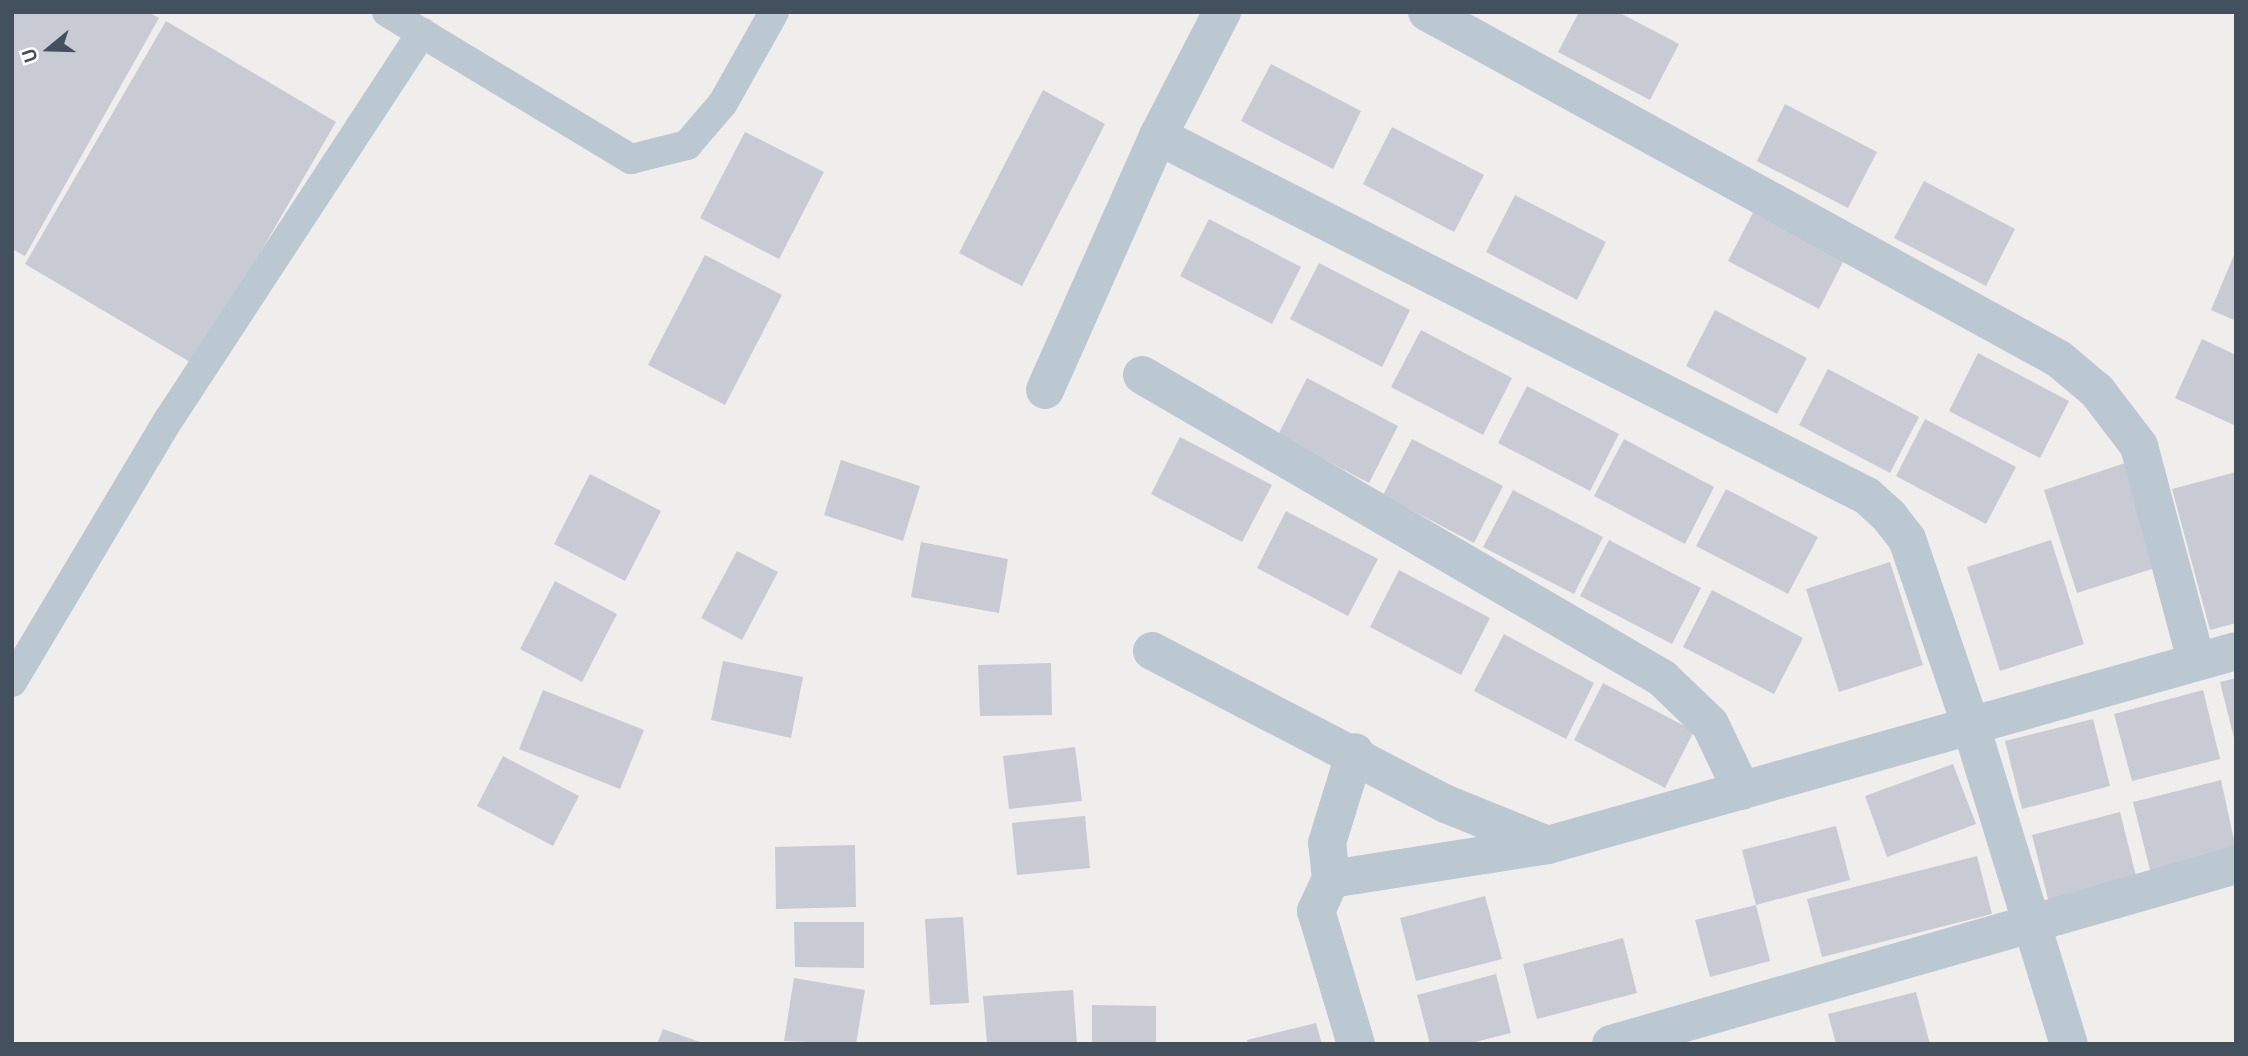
<!DOCTYPE html>
<style>
body{margin:0}
#map{position:relative;width:2248px;height:1056px;overflow:hidden;background:#f0eded;font-family:Ubuntu,sans-serif}
div>[style]{position:absolute}
.building>*{inset:0;background:#c8cbd4}
.service>*{height:30px;margin:-15px;padding:0 15px;transform-origin:15px;border-radius:15px;background:#bbc7d1}
.minor>*{height:38px;margin:-19px;padding:0 19px;transform-origin:19px;border-radius:19px;background:#bbc7d1}
span{translate:-50% -50%;white-space:nowrap;text-align:center;line-height:1.15;-webkit-text-stroke:6px #fff;paint-order:stroke}
.frame{position:absolute;inset:0;border:14px solid #43505d;pointer-events:none}
.north{position:absolute;left:14px;top:14px;width:70px;height:70px;-webkit-text-stroke:5px #fff;paint-order:stroke;rotate:251deg;font-size:19px;font-weight:700;line-height:28px;text-align:center;color:#43505d}
.north::after{content:'';display:block;margin:auto;width:24px;height:32px;background:#43505d;clip-path:polygon(50% 0,100% 100%,50% 72%,0 100%)}
</style>
<div id="map">
<div class="building">
<i style="clip-path:polygon(12px 12px,148px 12px,159px 18px,25px 256px,12px 249px)"></i>
<i style="clip-path:polygon(1579px 12px,1618px 12px,1679px 44px,1650px 100px,1558px 52px)"></i>
<i style="clip-path:polygon(166px 21px,336px 122px,195px 365px,25px 264px)"></i>
<i style="clip-path:polygon(1271px 64px,1361px 111px,1333px 169px,1241px 121px)"></i>
<i style="clip-path:polygon(1043px 90px,1105px 124px,1022px 286px,959px 253px)"></i>
<i style="clip-path:polygon(1785px 104px,1877px 152px,1848px 208px,1757px 161px)"></i>
<i style="clip-path:polygon(1392px 127px,1484px 175px,1454px 232px,1363px 184px)"></i>
<i style="clip-path:polygon(745px 132px,824px 172px,779px 259px,700px 218px)"></i>
<i style="clip-path:polygon(1924px 181px,2015px 229px,1986px 286px,1894px 238px)"></i>
<i style="clip-path:polygon(1515px 195px,1606px 242px,1577px 300px,1486px 252px)"></i>
<i style="clip-path:polygon(1757px 205px,1848px 252px,1819px 309px,1728px 261px)"></i>
<i style="clip-path:polygon(1209px 219px,1301px 267px,1272px 324px,1180px 276px)"></i>
<i style="clip-path:polygon(2236px 250px,2236px 321px,2211px 310px)"></i>
<i style="clip-path:polygon(705px 255px,782px 295px,725px 405px,648px 365px)"></i>
<i style="clip-path:polygon(1319px 263px,1410px 310px,1382px 367px,1290px 319px)"></i>
<i style="clip-path:polygon(1715px 310px,1807px 358px,1777px 414px,1686px 366px)"></i>
<i style="clip-path:polygon(1421px 330px,1512px 378px,1483px 435px,1391px 387px)"></i>
<i style="clip-path:polygon(2202px 339px,2236px 355px,2236px 426px,2175px 398px)"></i>
<i style="clip-path:polygon(1978px 353px,2069px 401px,2040px 458px,1949px 411px)"></i>
<i style="clip-path:polygon(1828px 369px,1919px 417px,1890px 473px,1799px 425px)"></i>
<i style="clip-path:polygon(1307px 378px,1398px 426px,1369px 483px,1278px 435px)"></i>
<i style="clip-path:polygon(1527px 386px,1619px 434px,1590px 491px,1498px 443px)"></i>
<i style="clip-path:polygon(1925px 419px,2016px 467px,1986px 524px,1896px 476px)"></i>
<i style="clip-path:polygon(1180px 437px,1272px 485px,1242px 542px,1151px 494px)"></i>
<i style="clip-path:polygon(1412px 439px,1503px 486px,1474px 543px,1383px 495px)"></i>
<i style="clip-path:polygon(1624px 439px,1714px 487px,1685px 544px,1594px 496px)"></i>
<i style="clip-path:polygon(841px 460px,920px 486px,903px 541px,824px 515px)"></i>
<i style="clip-path:polygon(2128px 462px,2161px 566px,2077px 593px,2044px 490px)"></i>
<i style="clip-path:polygon(2236px 472px,2236px 623px,2210px 630px,2172px 489px)"></i>
<i style="clip-path:polygon(590px 474px,661px 511px,625px 581px,554px 544px)"></i>
<i style="clip-path:polygon(1726px 489px,1818px 537px,1788px 594px,1696px 546px)"></i>
<i style="clip-path:polygon(1513px 490px,1603px 537px,1574px 594px,1483px 547px)"></i>
<i style="clip-path:polygon(1286px 511px,1378px 559px,1348px 616px,1257px 568px)"></i>
<i style="clip-path:polygon(1609px 540px,1701px 588px,1672px 644px,1580px 596px)"></i>
<i style="clip-path:polygon(2051px 540px,2084px 644px,2000px 671px,1967px 567px)"></i>
<i style="clip-path:polygon(921px 542px,1008px 559px,999px 613px,911px 597px)"></i>
<i style="clip-path:polygon(737px 551px,778px 572px,742px 640px,701px 618px)"></i>
<i style="clip-path:polygon(1890px 562px,1923px 665px,1839px 692px,1806px 589px)"></i>
<i style="clip-path:polygon(1399px 570px,1490px 618px,1461px 675px,1370px 627px)"></i>
<i style="clip-path:polygon(555px 581px,617px 614px,582px 682px,520px 649px)"></i>
<i style="clip-path:polygon(1712px 590px,1803px 638px,1774px 694px,1683px 647px)"></i>
<i style="clip-path:polygon(1504px 634px,1594px 683px,1566px 739px,1474px 691px)"></i>
<i style="clip-path:polygon(723px 661px,803px 677px,791px 738px,711px 720px)"></i>
<i style="clip-path:polygon(1051px 663px,1052px 715px,980px 716px,978px 665px)"></i>
<i style="clip-path:polygon(2236px 678px,2236px 741px,2235px 742px,2220px 682px)"></i>
<i style="clip-path:polygon(1603px 683px,1694px 731px,1665px 788px,1574px 740px)"></i>
<i style="clip-path:polygon(543px 690px,644px 730px,620px 789px,519px 749px)"></i>
<i style="clip-path:polygon(2203px 690px,2220px 759px,2132px 781px,2114px 714px)"></i>
<i style="clip-path:polygon(2093px 719px,2110px 786px,2022px 809px,2005px 741px)"></i>
<i style="clip-path:polygon(1075px 747px,1082px 801px,1009px 809px,1003px 756px)"></i>
<i style="clip-path:polygon(503px 756px,579px 796px,553px 846px,477px 806px)"></i>
<i style="clip-path:polygon(1953px 764px,1976px 824px,1887px 857px,1865px 796px)"></i>
<i style="clip-path:polygon(2221px 780px,2236px 849px,2150px 870px,2133px 802px)"></i>
<i style="clip-path:polygon(2120px 812px,2137px 880px,2049px 903px,2032px 835px)"></i>
<i style="clip-path:polygon(1085px 816px,1090px 868px,1017px 875px,1012px 823px)"></i>
<i style="clip-path:polygon(1836px 826px,1850px 880px,1756px 905px,1742px 850px)"></i>
<i style="clip-path:polygon(855px 845px,856px 907px,776px 909px,775px 847px)"></i>
<i style="clip-path:polygon(1977px 856px,1992px 914px,1822px 957px,1807px 899px)"></i>
<i style="clip-path:polygon(1485px 896px,1502px 959px,1416px 981px,1400px 918px)"></i>
<i style="clip-path:polygon(1756px 905px,1770px 961px,1710px 977px,1695px 920px)"></i>
<i style="clip-path:polygon(963px 917px,969px 1003px,930px 1005px,925px 919px)"></i>
<i style="clip-path:polygon(794px 922px,864px 922px,864px 968px,795px 967px)"></i>
<i style="clip-path:polygon(1623px 938px,1637px 993px,1537px 1019px,1523px 964px)"></i>
<i style="clip-path:polygon(1496px 974px,1511px 1033px,1467px 1044px,1430px 1044px,1417px 995px)"></i>
<i style="clip-path:polygon(794px 978px,865px 990px,856px 1044px,784px 1041px)"></i>
<i style="clip-path:polygon(1073px 990px,1077px 1044px,987px 1044px,983px 996px)"></i>
<i style="clip-path:polygon(1916px 992px,1930px 1044px,1836px 1044px,1828px 1014px)"></i>
<i style="clip-path:polygon(1092px 1005px,1156px 1006px,1156px 1044px,1092px 1044px)"></i>
<i style="clip-path:polygon(1316px 1023px,1322px 1044px,1248px 1044px,1247px 1040px)"></i>
<i style="clip-path:polygon(663px 1029px,703px 1043px,703px 1044px,657px 1044px)"></i>
</div>
<div class="service">
<i style="left:387px;top:12px;width:285px;rotate:31.1deg"></i>
<i style="left:631px;top:159px;width:58px;rotate:-14deg"></i>
<i style="left:687px;top:145px;width:55px;rotate:-49.4deg"></i>
<i style="left:723px;top:103px;width:104px;rotate:-60.7deg"></i>
<i style="left:12px;top:682px;width:306px;rotate:-59.2deg"></i>
<i style="left:169px;top:419px;width:462px;rotate:-56.8deg"></i>
</div>
<div class="minor">
<i style="left:1427px;top:12px;width:721px;rotate:28.77deg"></i>
<i style="left:2059px;top:359px;width:50px;rotate:40.1deg"></i>
<i style="left:2097px;top:391px;width:69px;rotate:52.6deg"></i>
<i style="left:2139px;top:446px;width:221px;rotate:75.1deg"></i>
<i style="left:1158px;top:136px;width:795px;rotate:26.92deg"></i>
<i style="left:1867px;top:496px;width:30px;rotate:42deg"></i>
<i style="left:1889px;top:516px;width:29px;rotate:52deg"></i>
<i style="left:1907px;top:539px;width:194px;rotate:71.1deg"></i>
<i style="left:1970px;top:723px;width:336px;rotate:72.9deg"></i>
<i style="left:1142px;top:375px;width:602px;rotate:30.23deg"></i>
<i style="left:1662px;top:678px;width:66px;rotate:43.8deg"></i>
<i style="left:1710px;top:724px;width:74px;rotate:64.5deg"></i>
<i style="left:1045px;top:390px;width:278px;rotate:-66deg"></i>
<i style="left:1158px;top:136px;width:140px;rotate:-62.7deg"></i>
<i style="left:1152px;top:651px;width:331px;rotate:27.5deg"></i>
<i style="left:1446px;top:804px;width:110px;rotate:21.9deg"></i>
<i style="left:1548px;top:845px;width:715px;rotate:-15.75deg"></i>
<i style="left:1331px;top:879px;width:36px;rotate:-96deg"></i>
<i style="left:1327px;top:843px;width:95px;rotate:-72.9deg"></i>
<i style="left:1356px;top:1044px;width:139px;rotate:-106.7deg"></i>
<i style="left:1316px;top:911px;width:35px;rotate:-65deg"></i>
<i style="left:1331px;top:879px;width:219px;rotate:-8.9deg"></i>
<i style="left:1611px;top:1044px;width:650px;rotate:-15.98deg"></i>
</div>
<div class="frame"></div>
<div class="north">U</div>
</div>
